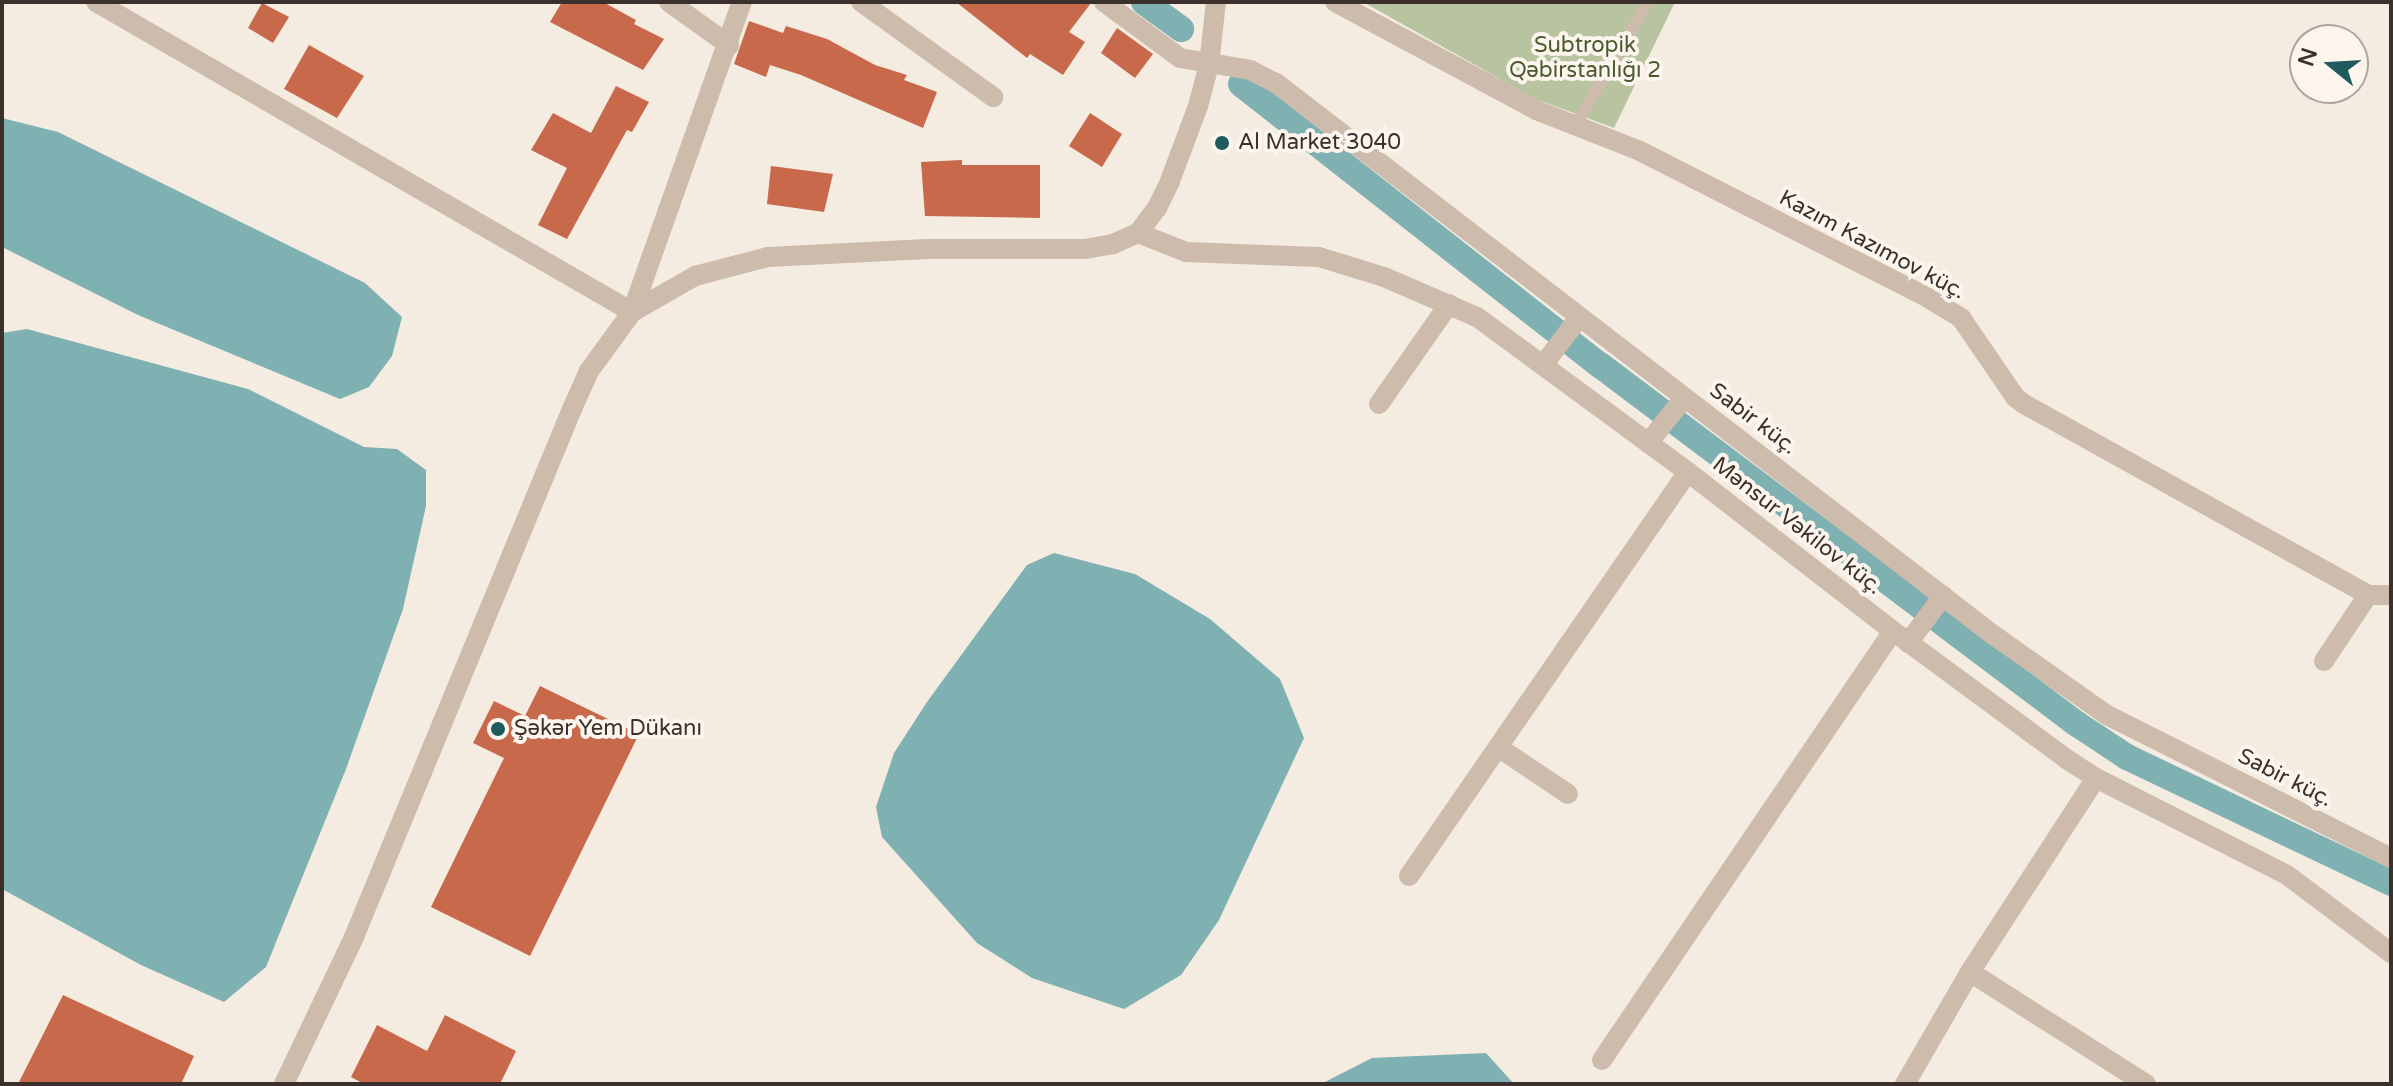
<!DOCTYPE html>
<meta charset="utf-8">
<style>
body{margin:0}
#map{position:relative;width:2393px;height:1086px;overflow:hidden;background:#f4ebe1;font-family:"Varela Round",sans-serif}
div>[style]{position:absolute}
.green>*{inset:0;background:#b8c4a0}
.water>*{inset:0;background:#7fb0b2}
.canal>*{height:26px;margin:-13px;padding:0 13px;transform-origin:13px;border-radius:13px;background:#7fb0b2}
.building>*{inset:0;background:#c8694b}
.service>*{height:12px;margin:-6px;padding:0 6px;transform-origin:6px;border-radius:6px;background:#cdbbac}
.minor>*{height:20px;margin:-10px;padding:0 10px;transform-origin:10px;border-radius:10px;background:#cdbbac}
.tertiary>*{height:20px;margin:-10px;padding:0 10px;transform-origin:10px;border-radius:10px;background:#cdbbac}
.dots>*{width:22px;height:22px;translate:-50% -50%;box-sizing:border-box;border:4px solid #fbf5ee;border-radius:50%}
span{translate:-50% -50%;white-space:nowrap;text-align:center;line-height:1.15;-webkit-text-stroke:8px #fbf5ee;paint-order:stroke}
.park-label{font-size:22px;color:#4a5a2e}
.poi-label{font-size:22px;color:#3b302b}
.left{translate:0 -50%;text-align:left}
.street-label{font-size:22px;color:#3b302b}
.frame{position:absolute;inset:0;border:4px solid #3b302b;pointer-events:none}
.north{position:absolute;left:2289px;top:24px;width:80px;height:80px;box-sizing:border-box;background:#fbf5ee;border:2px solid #aea6a0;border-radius:50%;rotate:288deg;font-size:22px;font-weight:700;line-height:32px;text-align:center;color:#3b302b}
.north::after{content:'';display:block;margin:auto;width:28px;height:36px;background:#1f5a5e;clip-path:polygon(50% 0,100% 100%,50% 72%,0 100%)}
</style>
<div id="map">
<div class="green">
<i style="clip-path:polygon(1363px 2px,1675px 2px,1614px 128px,1536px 99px)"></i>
</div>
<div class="water">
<i style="clip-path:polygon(2px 118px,58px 132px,365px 283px,402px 317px,392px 356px,369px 387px,340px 399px,138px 315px,2px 247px)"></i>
<i style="clip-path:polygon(27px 329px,248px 389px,364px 447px,397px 449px,426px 470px,426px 506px,403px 609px,346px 769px,266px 967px,224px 1002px,141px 965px,2px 889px,2px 333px)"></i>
<i style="clip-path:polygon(1054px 553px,1135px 574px,1210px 619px,1280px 679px,1304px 738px,1219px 920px,1181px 975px,1124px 1009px,1032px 978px,977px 943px,882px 837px,876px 807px,894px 753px,927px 702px,1027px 565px)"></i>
<i style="clip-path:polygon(1486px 1053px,1514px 1084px,1321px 1084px,1372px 1058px)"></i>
</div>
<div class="canal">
<i style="left:1144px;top:2px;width:46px;rotate:36.1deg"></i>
<i style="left:1241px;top:84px;width:456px;rotate:38.1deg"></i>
<i style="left:1600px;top:365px;width:597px;rotate:36.97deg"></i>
<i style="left:2077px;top:724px;width:60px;rotate:33.4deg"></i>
<i style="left:2127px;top:757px;width:293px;rotate:25.5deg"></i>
</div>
<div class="building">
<i style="clip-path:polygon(562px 2px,603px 2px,636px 20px,634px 24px,664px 39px,643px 70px,550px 22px)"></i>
<i style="clip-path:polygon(956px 2px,1091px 2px,1091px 3px,1069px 32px,1085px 42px,1063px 75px,1030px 54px,1027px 58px)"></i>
<i style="clip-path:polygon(262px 3px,289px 17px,273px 43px,248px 28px)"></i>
<i style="clip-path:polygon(749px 21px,783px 33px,786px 26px,827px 39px,875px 65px,907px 75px,904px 80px,937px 92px,923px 128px,801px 75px,770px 65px,766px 77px,734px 64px)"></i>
<i style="clip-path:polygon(1117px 28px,1153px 54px,1135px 78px,1101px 53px)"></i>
<i style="clip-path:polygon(309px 45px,364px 76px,337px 118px,284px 89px)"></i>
<i style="clip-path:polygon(616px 86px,649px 102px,632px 132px,627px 130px,567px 239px,538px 225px,567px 168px,531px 150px,553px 113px,591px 133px)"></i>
<i style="clip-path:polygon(1090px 113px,1122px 134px,1102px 167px,1069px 146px)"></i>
<i style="clip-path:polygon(962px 160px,962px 165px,1040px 165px,1040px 218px,925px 216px,921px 162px)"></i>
<i style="clip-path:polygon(771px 166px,833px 174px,824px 212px,767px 204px)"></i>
<i style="clip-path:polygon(540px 686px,639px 734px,530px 956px,431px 907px,504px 758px,473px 743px,494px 701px,525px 716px)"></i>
<i style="clip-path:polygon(63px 995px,194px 1056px,181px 1084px,18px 1084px)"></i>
<i style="clip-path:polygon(445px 1015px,516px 1051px,500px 1084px,364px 1084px,351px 1077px,377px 1025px,427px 1051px)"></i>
</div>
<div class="service">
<i style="left:1575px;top:126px;width:144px;rotate:-59.5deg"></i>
</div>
<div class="minor">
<i style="left:96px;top:2px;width:619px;rotate:30.04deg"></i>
<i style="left:632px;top:312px;width:329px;rotate:-70.5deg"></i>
<i style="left:669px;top:2px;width:74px;rotate:35.6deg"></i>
<i style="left:861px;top:2px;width:163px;rotate:35.7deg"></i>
<i style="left:1104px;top:2px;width:94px;rotate:36.4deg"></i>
<i style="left:1180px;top:58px;width:71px;rotate:9.7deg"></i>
<i style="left:1250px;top:70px;width:29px;rotate:27deg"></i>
<i style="left:1276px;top:83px;width:903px;rotate:37.58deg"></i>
<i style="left:1992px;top:634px;width:141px;rotate:35.2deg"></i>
<i style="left:2107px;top:715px;width:318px;rotate:26.7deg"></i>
<i style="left:1335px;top:2px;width:228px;rotate:28.2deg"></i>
<i style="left:1536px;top:110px;width:112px;rotate:21.5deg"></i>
<i style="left:1640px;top:151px;width:323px;rotate:27deg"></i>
<i style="left:1928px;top:298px;width:39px;rotate:31deg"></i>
<i style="left:1961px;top:318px;width:96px;rotate:55.6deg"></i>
<i style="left:2015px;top:397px;width:11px;rotate:38deg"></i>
<i style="left:2024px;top:404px;width:393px;rotate:29deg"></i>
<i style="left:2368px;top:595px;width:23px"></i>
<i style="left:1138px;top:233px;width:52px;rotate:21.6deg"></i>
<i style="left:1186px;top:252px;width:133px;rotate:2.2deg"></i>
<i style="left:1319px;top:257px;width:68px;rotate:17.1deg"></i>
<i style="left:1384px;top:277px;width:101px;rotate:23.3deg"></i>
<i style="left:1477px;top:317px;width:262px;rotate:36.3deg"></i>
<i style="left:1688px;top:472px;width:259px;rotate:37.8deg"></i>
<i style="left:1893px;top:631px;width:214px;rotate:36.4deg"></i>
<i style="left:2065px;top:758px;width:37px;rotate:33deg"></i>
<i style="left:2096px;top:778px;width:214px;rotate:26.9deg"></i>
<i style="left:2287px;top:875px;width:130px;rotate:36.9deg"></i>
<i style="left:1543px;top:365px;width:58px;rotate:-52.7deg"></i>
<i style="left:1379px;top:404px;width:122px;rotate:-55deg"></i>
<i style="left:1648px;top:443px;width:58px;rotate:-51.3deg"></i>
<i style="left:1908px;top:643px;width:59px;rotate:-53.3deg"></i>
<i style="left:2324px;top:661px;width:79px;rotate:-56.3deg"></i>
<i style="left:1498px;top:747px;width:84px;rotate:33.9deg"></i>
<i style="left:1409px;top:876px;width:491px;rotate:-55.4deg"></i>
<i style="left:1970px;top:972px;width:209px;rotate:32.5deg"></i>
<i style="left:1602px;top:1060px;width:518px;rotate:-55.85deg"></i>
<i style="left:1905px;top:1084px;width:129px;rotate:-59.9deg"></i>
<i style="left:1970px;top:972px;width:231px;rotate:-57deg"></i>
</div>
<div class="tertiary">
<i style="left:284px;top:1084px;width:163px;rotate:-64.5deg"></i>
<i style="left:354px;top:937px;width:571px;rotate:-67.57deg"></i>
<i style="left:572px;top:409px;width:42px;rotate:-65.9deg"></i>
<i style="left:589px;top:371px;width:73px;rotate:-53.9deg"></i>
<i style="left:632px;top:312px;width:73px;rotate:-29.7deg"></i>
<i style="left:695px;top:276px;width:75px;rotate:-14.6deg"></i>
<i style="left:768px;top:257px;width:159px;rotate:-2.9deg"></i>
<i style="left:927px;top:249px;width:158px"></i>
<i style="left:1085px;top:249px;width:28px;rotate:-10deg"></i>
<i style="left:1113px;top:244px;width:27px;rotate:-24deg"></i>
<i style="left:1138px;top:233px;width:31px;rotate:-53deg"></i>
<i style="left:1157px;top:208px;width:30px;rotate:-64deg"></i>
<i style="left:1170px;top:181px;width:80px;rotate:-69.5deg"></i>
<i style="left:1198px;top:106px;width:42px;rotate:-75deg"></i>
<i style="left:1209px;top:65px;width:63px;rotate:-83.7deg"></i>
</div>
<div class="dots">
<i style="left:1222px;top:143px;background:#1f5a5e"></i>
<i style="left:498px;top:729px;background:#1f5a5e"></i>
</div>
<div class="park-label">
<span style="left:1585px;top:58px">Subtropik<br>Qəbirstanlığı 2</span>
</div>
<div class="poi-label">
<span class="left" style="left:1238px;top:143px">Al Market 3040</span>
<span class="left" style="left:514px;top:729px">Şəkər Yem Dükanı</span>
</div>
<div class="street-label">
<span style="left:1872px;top:245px;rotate:28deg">Kazım Kazımov küç.</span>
<span style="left:1753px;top:419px;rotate:37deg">Sabir küç.</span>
<span style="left:1797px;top:526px;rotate:38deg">Mənsur Vəkilov küç.</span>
<span style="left:2285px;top:778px;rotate:27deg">Sabir küç.</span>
</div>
<div class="frame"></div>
<div class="north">N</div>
</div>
